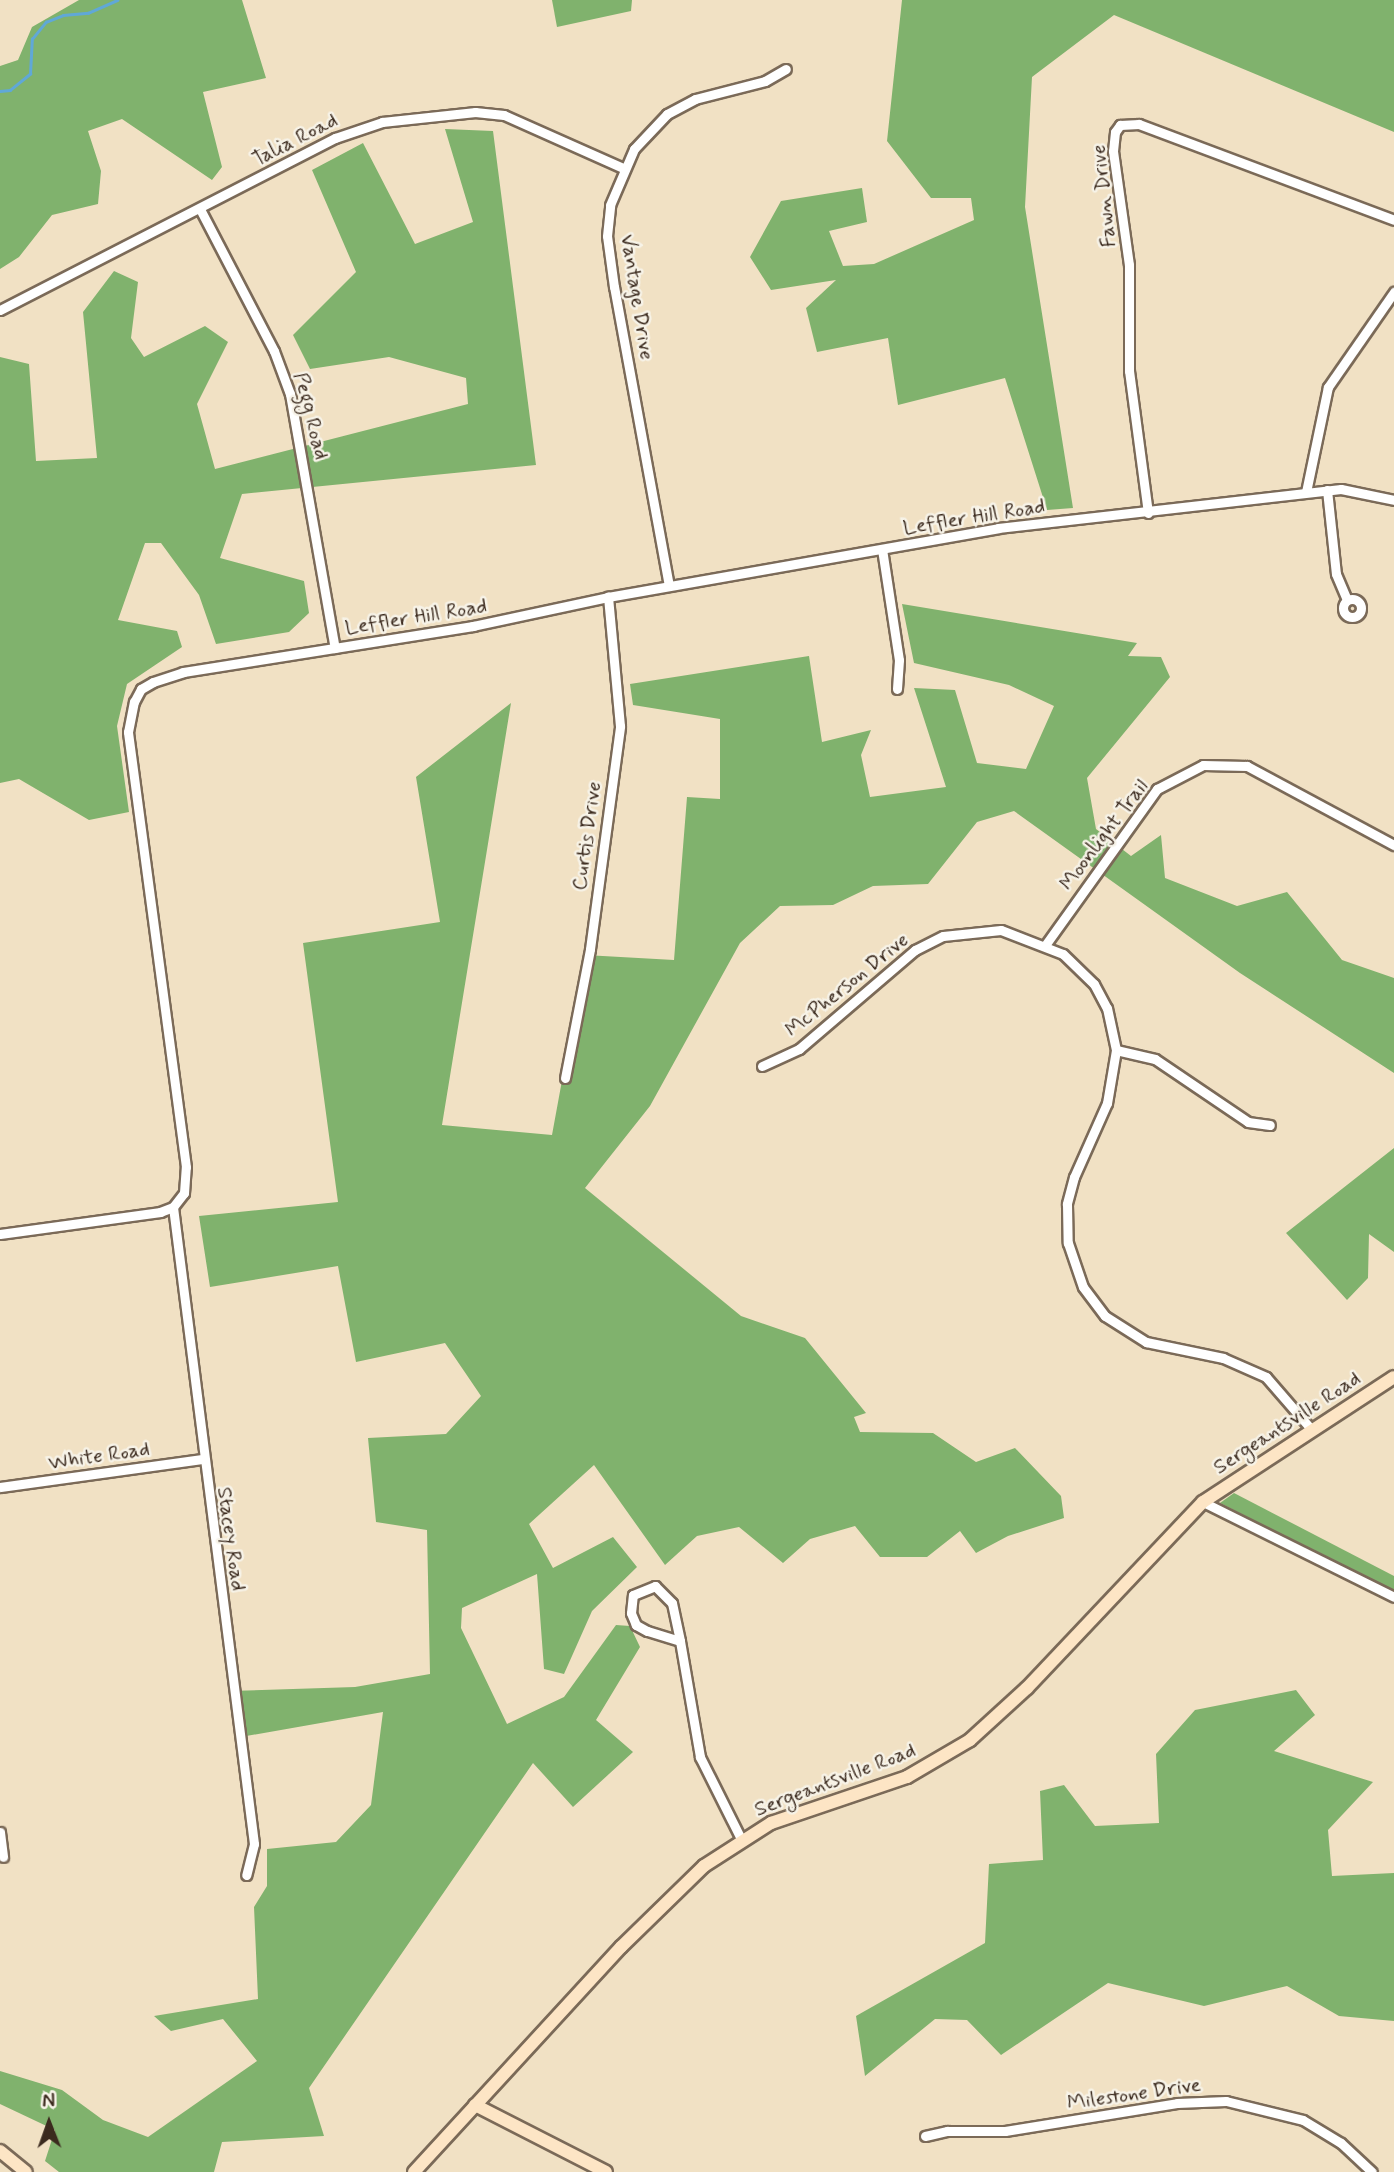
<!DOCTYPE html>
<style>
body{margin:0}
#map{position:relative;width:1394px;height:2172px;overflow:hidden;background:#f1e1c4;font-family:Mynerve,sans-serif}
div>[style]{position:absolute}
.forest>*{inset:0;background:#80b26d}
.stream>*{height:2.5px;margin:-1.25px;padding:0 1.25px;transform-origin:1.25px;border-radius:1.25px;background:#60a8d7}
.roads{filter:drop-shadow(2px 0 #7b6a58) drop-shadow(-2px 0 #7b6a58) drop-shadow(0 2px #7b6a58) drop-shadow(0 -2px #7b6a58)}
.minor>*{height:9px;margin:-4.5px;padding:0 4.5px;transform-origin:4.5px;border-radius:4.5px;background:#fff}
.minor>.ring{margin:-4.5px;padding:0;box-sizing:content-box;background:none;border:9px solid #fff;border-radius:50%}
.secondary>*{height:12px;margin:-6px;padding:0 6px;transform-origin:6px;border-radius:6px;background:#fde5c5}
span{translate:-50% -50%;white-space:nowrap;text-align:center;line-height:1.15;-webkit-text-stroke:5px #f7f3e8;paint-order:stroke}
.street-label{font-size:21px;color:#3b2a1e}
.north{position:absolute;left:14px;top:2088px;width:70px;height:70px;-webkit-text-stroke:5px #f7f3e8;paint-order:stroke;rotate:359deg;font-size:19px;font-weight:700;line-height:28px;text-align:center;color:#3b2a1e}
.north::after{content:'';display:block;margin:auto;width:24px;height:32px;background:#3b2a1e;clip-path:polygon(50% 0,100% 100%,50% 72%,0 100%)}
</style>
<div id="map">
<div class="forest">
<i style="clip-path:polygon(79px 0,242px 0,266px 78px,203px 92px,222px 167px,212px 180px,122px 119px,88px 131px,101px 171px,98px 204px,52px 215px,19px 257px,0 269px,0 66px,18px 60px,32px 27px)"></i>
<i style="clip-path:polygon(552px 0,632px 0,631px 11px,557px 27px)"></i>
<i style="clip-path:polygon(902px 0,1394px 0,1394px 132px,1114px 15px,1032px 77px,1025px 207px,1073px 508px,1047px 510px,1005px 378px,898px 405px,888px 338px,817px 352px,806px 308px,836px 280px,771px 290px,750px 257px,781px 201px,862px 188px,867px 222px,829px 231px,843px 266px,874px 264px,974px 220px,971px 198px,931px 198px,887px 141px)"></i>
<i style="clip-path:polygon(445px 129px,493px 131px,536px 465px,242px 494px,220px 558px,304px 581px,309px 613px,289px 632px,216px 644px,199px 595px,161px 543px,145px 543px,118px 620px,177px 631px,182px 647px,127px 684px,117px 726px,129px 812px,89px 820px,19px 779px,0 783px,0 357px,29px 364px,36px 461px,97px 458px,83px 312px,114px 271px,138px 282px,131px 338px,144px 357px,205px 326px,228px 342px,197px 404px,215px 469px,468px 404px,466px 378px,389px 357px,310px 369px,293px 335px,356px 272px,312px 170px,363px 143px,415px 244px,473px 222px)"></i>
<i style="clip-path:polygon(902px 604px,1137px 643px,1128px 656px,1161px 657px,1170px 677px,1087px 778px,1096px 829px,1131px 856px,1161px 835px,1165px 878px,1237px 906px,1287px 892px,1342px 960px,1394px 978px,1394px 1073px,1240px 973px,1014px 811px,977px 822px,928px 884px,873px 886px,833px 905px,780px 906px,740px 943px,650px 1106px,585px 1188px,741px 1316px,805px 1338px,866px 1413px,854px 1417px,860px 1432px,933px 1433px,976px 1462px,1015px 1448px,1061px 1496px,1064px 1518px,1008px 1536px,976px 1553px,960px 1531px,927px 1557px,880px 1557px,855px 1526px,810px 1539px,783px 1563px,739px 1527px,697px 1536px,665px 1565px,594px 1465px,529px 1524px,553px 1568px,613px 1537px,637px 1567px,592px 1611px,564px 1674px,544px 1669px,537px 1574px,462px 1608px,461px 1628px,507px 1724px,564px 1697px,616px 1625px,630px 1626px,640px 1647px,596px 1720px,633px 1752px,573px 1807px,533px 1763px,309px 2088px,324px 2136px,222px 2142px,214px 2172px,59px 2172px,45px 2161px,55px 2130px,0 2104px,0 2071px,62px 2090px,103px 2120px,148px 2137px,257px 2061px,223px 2019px,171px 2031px,154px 2016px,258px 1999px,254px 1907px,267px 1886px,267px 1849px,336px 1842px,371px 1805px,383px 1712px,235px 1738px,229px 1691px,355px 1687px,430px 1674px,427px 1530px,376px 1522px,368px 1438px,446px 1434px,481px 1396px,445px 1343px,356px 1362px,338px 1266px,210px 1287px,199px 1216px,338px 1202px,303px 943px,440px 922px,416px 777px,511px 703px,442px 1125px,552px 1135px,585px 955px,674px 960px,687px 797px,720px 799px,720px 719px,633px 705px,630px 684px,809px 656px,822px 742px,871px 730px,861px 755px,870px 797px,946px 787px,914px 688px,955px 690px,977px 763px,1026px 769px,1054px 706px,1009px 685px,914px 663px)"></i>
<i style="clip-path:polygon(1394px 1148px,1394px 1252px,1369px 1234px,1368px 1278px,1347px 1300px,1286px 1233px)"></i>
<i style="clip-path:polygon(1234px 1493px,1394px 1576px,1394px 1592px,1220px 1503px)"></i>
<i style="clip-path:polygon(1296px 1690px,1315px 1715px,1274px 1751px,1373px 1782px,1328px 1830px,1332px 1876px,1394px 1873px,1394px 2021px,1339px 2016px,1287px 1986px,1204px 2006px,1108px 1983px,1001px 2055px,967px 2020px,935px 2019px,865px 2076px,856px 2016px,985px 1943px,989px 1864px,1043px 1860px,1040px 1791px,1064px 1785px,1095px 1826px,1159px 1823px,1156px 1754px,1195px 1710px)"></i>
</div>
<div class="stream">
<i style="left:0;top:91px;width:10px;rotate:-6deg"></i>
<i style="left:10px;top:90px;width:26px;rotate:-39deg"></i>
<i style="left:30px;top:74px;width:35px;rotate:-87deg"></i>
<i style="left:32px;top:39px;width:22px;rotate:-51deg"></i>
<i style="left:46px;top:22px;width:18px;rotate:-22deg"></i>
<i style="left:63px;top:15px;width:25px;rotate:-5deg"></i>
<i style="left:88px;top:13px;width:32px;rotate:-24deg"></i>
</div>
<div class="roads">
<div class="minor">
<i style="left:200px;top:209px;width:160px;rotate:62.5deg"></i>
<i style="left:274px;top:351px;width:46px;rotate:69.6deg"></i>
<i style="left:290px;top:394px;width:258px;rotate:80deg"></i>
<i style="left:0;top:310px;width:377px;rotate:-27.2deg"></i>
<i style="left:335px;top:138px;width:50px;rotate:-18.8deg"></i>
<i style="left:382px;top:122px;width:94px;rotate:-6.1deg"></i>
<i style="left:475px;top:112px;width:29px;rotate:6deg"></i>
<i style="left:504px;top:115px;width:130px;rotate:24deg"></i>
<i style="left:1327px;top:490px;width:84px;rotate:83.9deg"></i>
<i style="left:1336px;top:574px;width:28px;rotate:67deg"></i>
<i style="left:1306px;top:492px;width:107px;rotate:-78.2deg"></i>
<i style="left:1328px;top:387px;width:116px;rotate:-55.2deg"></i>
<i style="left:1148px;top:513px;width:143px;rotate:-97.6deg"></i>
<i style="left:1129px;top:371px;width:106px;rotate:-90deg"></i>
<i style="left:1129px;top:265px;width:115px;rotate:-98deg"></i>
<i style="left:1113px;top:151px;width:19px;rotate:-84deg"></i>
<i style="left:1115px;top:132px;width:9px;rotate:-54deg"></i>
<i style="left:1120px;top:125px;width:19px;rotate:-3deg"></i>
<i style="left:1139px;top:124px;width:272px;rotate:20.6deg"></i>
<i style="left:882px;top:549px;width:112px;rotate:81.3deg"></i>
<i style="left:899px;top:660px;width:29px;rotate:94deg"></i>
<i style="left:669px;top:586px;width:304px;rotate:-100.4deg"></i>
<i style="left:614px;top:287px;width:51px;rotate:-97.8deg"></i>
<i style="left:607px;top:236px;width:31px;rotate:-84deg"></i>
<i style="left:610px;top:205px;width:61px;rotate:-66.8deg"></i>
<i style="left:634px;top:149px;width:48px;rotate:-46.7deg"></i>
<i style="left:667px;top:114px;width:32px;rotate:-28deg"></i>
<i style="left:695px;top:99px;width:72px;rotate:-14.4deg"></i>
<i style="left:765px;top:81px;width:24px;rotate:-30deg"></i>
<i class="ring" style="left:1343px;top:599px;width:9px;height:9px"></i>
<i style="left:1046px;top:944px;width:191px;rotate:-54.4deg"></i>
<i style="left:1157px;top:789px;width:52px;rotate:-27.6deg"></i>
<i style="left:1203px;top:765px;width:44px;rotate:1.3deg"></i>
<i style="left:1247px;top:766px;width:167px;rotate:28.3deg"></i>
<i style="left:1116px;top:1050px;width:40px;rotate:13deg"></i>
<i style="left:1155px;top:1059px;width:112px;rotate:34.1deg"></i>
<i style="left:1248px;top:1122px;width:22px;rotate:8deg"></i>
<i style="left:762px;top:1066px;width:41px;rotate:-24.7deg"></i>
<i style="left:799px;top:1049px;width:153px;rotate:-40.5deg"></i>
<i style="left:915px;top:950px;width:31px;rotate:-27deg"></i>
<i style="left:943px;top:936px;width:58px;rotate:-5.9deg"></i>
<i style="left:1001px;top:930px;width:66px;rotate:21.2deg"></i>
<i style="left:1063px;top:954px;width:43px;rotate:44.1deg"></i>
<i style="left:1094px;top:984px;width:27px;rotate:62deg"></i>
<i style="left:1107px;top:1008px;width:43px;rotate:77.9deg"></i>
<i style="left:1116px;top:1050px;width:54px;rotate:99.6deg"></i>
<i style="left:1107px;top:1103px;width:81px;rotate:114deg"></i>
<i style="left:1074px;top:1177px;width:28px;rotate:105deg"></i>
<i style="left:1067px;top:1204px;width:39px;rotate:89deg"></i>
<i style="left:1068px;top:1243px;width:46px;rotate:71.2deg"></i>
<i style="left:1083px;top:1287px;width:36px;rotate:53deg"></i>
<i style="left:1105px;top:1316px;width:49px;rotate:32.4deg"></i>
<i style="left:1146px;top:1342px;width:79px;rotate:11.7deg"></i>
<i style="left:1223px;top:1358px;width:47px;rotate:23.8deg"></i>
<i style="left:1266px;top:1377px;width:69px;rotate:49.1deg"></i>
<i style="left:565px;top:1078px;width:131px;rotate:-79deg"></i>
<i style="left:590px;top:949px;width:225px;rotate:-82.3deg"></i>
<i style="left:620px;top:726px;width:130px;rotate:-95.3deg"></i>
<i style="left:173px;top:1207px;width:642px;rotate:82.75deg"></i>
<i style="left:254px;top:1844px;width:32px;rotate:104deg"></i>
<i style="left:0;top:1234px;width:162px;rotate:-7.8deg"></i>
<i style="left:160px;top:1212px;width:14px;rotate:-21deg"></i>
<i style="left:173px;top:1207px;width:18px;rotate:-52deg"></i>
<i style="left:184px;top:1193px;width:26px;rotate:-86deg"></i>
<i style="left:186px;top:1167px;width:439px;rotate:-97.6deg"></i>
<i style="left:128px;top:732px;width:31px;rotate:-79deg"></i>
<i style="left:134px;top:702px;width:15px;rotate:-62deg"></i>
<i style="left:141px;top:689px;width:14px;rotate:-30deg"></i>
<i style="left:153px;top:682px;width:32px;rotate:-18deg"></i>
<i style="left:183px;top:672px;width:294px;rotate:-9deg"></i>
<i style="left:473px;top:626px;width:138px;rotate:-12.1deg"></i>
<i style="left:608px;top:597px;width:396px;rotate:-10deg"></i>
<i style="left:998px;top:528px;width:345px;rotate:-6.5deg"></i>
<i style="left:1341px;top:489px;width:54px;rotate:11.7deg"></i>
<i style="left:0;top:1487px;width:205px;rotate:-7.9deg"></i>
<i style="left:1203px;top:1502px;width:213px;rotate:26.4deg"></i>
<i style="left:655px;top:1586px;width:24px;rotate:45deg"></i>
<i style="left:672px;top:1603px;width:39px;rotate:78deg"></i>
<i style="left:680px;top:1641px;width:34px;rotate:-163deg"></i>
<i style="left:647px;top:1631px;width:13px;rotate:-151deg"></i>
<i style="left:636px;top:1625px;width:13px;rotate:-113deg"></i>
<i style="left:631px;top:1613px;width:18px;rotate:-84deg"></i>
<i style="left:633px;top:1595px;width:24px;rotate:-22deg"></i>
<i style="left:680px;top:1641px;width:118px;rotate:80.2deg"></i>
<i style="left:700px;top:1757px;width:92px;rotate:63.4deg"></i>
<i style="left:0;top:1832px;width:25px;rotate:83deg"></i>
<i style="left:925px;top:2136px;width:23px;rotate:-13deg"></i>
<i style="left:947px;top:2131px;width:58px"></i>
<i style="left:1005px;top:2131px;width:174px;rotate:-9.2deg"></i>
<i style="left:1177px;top:2103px;width:49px;rotate:-2.3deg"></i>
<i style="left:1226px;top:2101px;width:79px;rotate:13.9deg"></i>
<i style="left:1303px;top:2120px;width:44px;rotate:31.2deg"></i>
<i style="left:1341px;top:2143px;width:42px;rotate:43.1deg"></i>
</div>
<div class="secondary">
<i style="left:475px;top:2105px;width:147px;rotate:27.1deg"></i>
<i style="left:0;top:2151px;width:33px;rotate:39deg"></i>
<i style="left:414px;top:2172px;width:306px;rotate:-47.4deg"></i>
<i style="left:621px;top:1947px;width:116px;rotate:-44.3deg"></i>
<i style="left:704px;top:1866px;width:80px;rotate:-32.7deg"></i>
<i style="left:771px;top:1823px;width:144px;rotate:-18.7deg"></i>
<i style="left:907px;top:1777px;width:73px;rotate:-30.4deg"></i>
<i style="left:970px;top:1740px;width:77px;rotate:-42.4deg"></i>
<i style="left:1027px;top:1688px;width:256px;rotate:-46.6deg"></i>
<i style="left:1203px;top:1502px;width:228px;rotate:-33.2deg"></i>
</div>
</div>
<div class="street-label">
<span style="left:295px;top:140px;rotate:-27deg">Talia Road</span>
<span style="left:1104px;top:196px;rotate:-96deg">Fawn Drive</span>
<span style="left:637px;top:297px;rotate:81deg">Vantage Drive</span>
<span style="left:311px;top:416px;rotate:76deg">Pegg Road</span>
<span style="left:974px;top:517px;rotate:-9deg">Leffler Hill Road</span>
<span style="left:416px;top:617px;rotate:-9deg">Leffler Hill Road</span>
<span style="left:1104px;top:835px;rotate:-53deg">Moonlight Trail</span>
<span style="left:587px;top:836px;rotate:-82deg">Curtis Drive</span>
<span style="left:847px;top:985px;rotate:-39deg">McPherson Drive</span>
<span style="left:1287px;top:1423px;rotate:-33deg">Sergeantsville Road</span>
<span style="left:99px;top:1456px;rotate:-8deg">White Road</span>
<span style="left:231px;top:1539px;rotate:82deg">Stacey Road</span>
<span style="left:835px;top:1780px;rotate:-21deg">Sergeantsville Road</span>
<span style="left:1134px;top:2094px;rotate:-8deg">Milestone Drive</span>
</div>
<div class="north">N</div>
</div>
